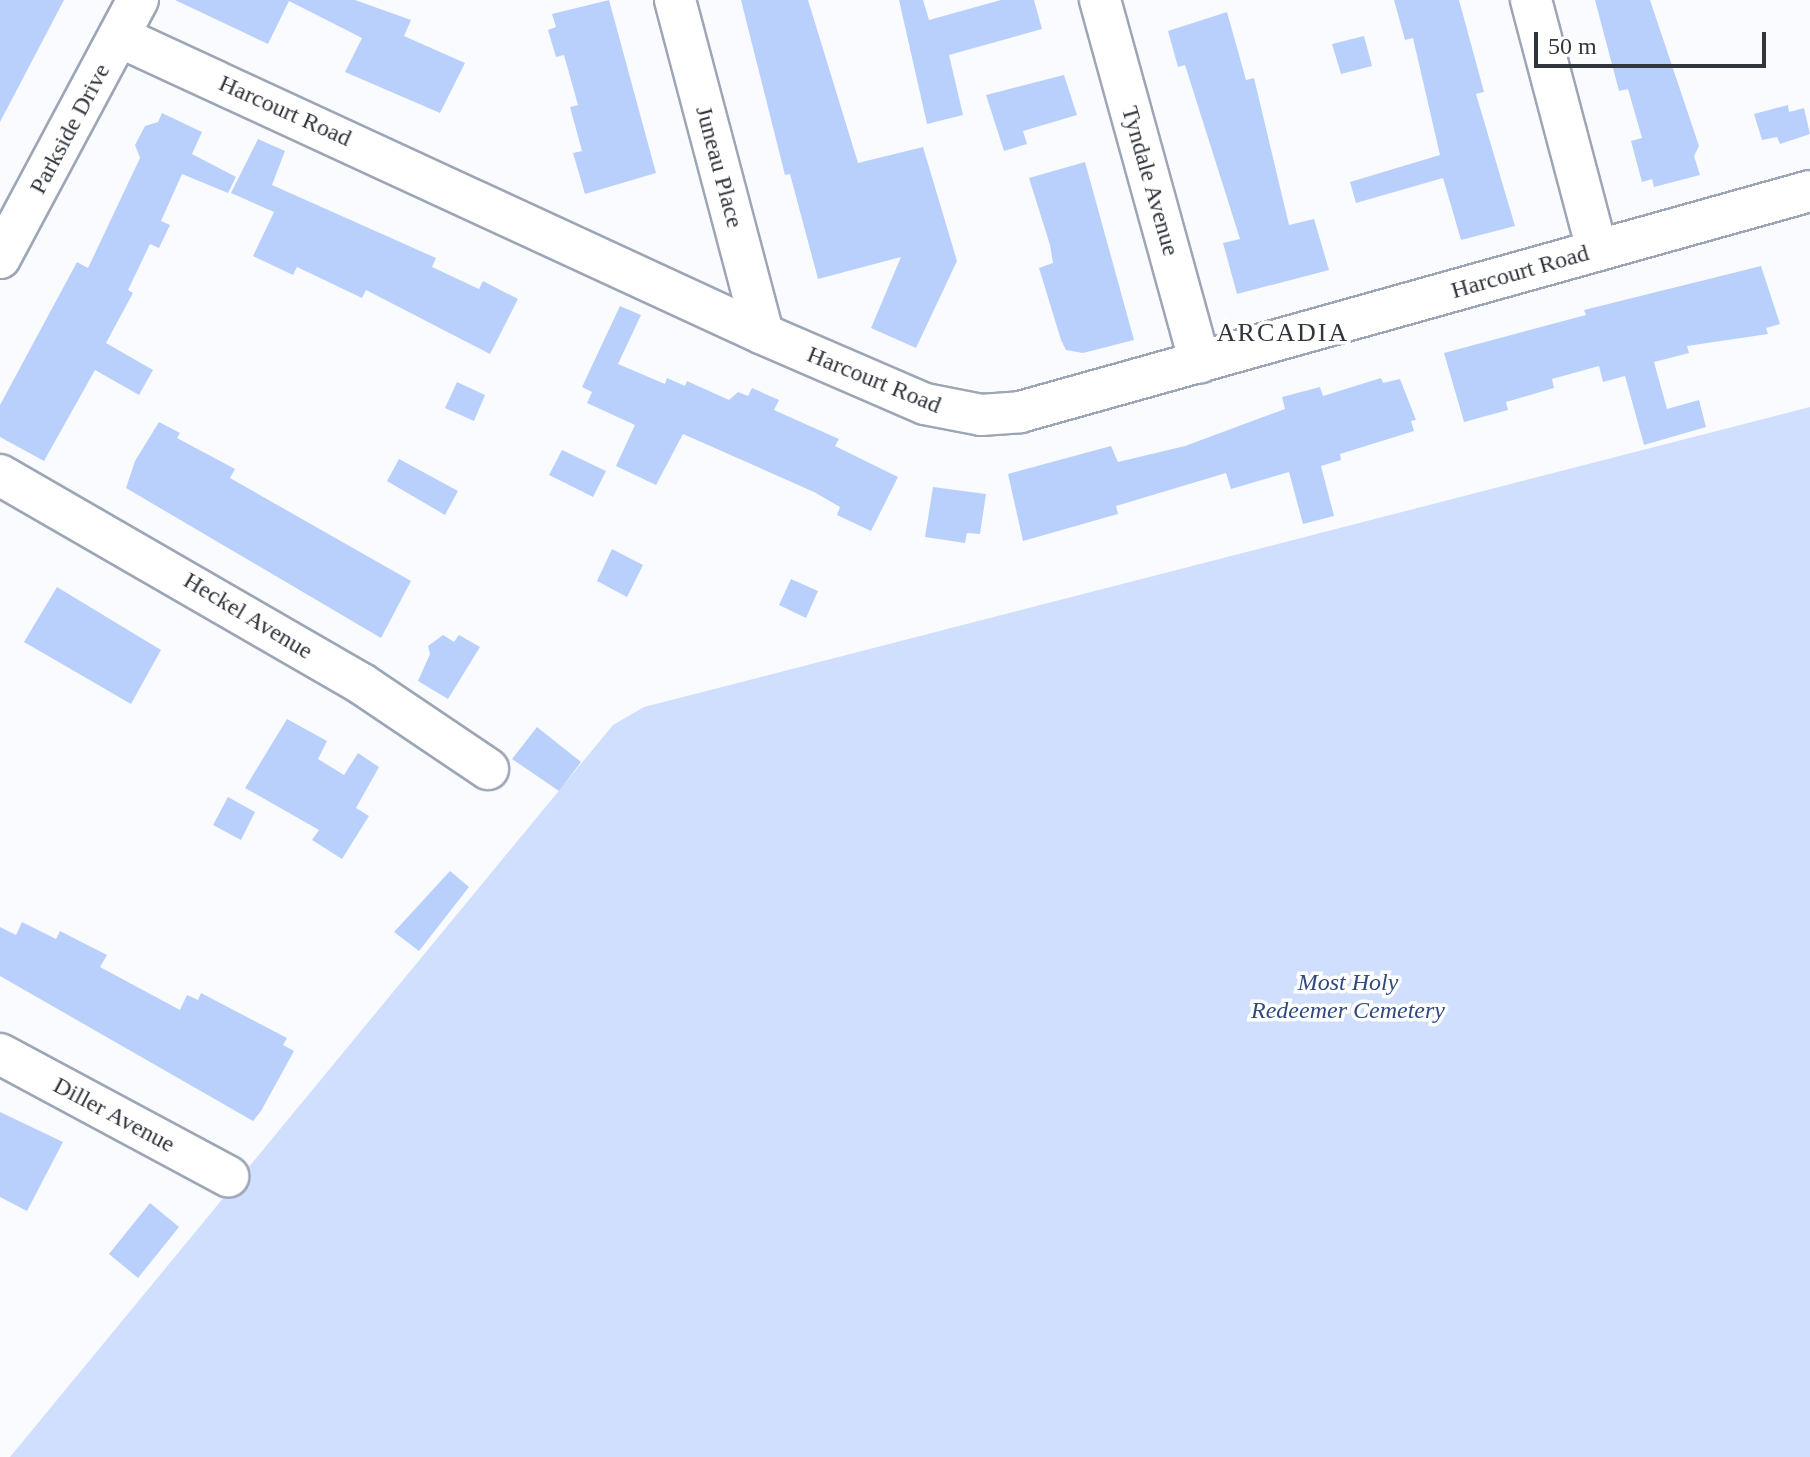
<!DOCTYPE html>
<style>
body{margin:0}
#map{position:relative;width:1810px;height:1457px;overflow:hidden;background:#f9fbff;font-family:Georgia,serif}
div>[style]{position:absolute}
.green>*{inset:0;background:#cfdffd}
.building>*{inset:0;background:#bad0fc}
.roads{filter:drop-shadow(2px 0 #9da6b6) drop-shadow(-2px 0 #9da6b6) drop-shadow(0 2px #9da6b6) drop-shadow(0 -2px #9da6b6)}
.minor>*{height:40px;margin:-20px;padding:0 20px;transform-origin:20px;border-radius:20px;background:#fff}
span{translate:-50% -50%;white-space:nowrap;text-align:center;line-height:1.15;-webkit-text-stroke:7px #fff;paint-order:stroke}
.street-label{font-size:24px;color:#31353c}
.park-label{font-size:24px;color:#304a80;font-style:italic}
.neighbourhood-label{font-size:26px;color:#31353c;letter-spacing:2px}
.scale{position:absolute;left:1534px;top:32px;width:232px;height:36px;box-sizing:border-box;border:4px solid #31353c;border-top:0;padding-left:10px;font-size:24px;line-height:28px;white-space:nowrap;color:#31353c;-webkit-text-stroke:6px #fff;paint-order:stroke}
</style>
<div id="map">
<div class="green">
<i style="clip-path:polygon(1810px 407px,1810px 1457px,10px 1457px,613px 725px,644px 707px)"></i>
</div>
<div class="building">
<i style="clip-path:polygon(0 0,64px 0,0 122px)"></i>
<i style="clip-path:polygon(175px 0,355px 0,411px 20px,404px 36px,465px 63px,440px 113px,345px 72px,362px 38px,289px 1px,268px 44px)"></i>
<i style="clip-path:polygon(609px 0,656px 173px,585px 194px,573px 153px,582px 151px,570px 107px,578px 105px,564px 55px,556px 57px,548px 30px,556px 27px,552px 14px)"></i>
<i style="clip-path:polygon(741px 0,808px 0,858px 163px,923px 147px,957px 261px,916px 348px,871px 328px,901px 257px,818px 279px,790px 174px,785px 175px)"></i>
<i style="clip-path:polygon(899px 0,923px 0,929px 20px,1001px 0,1034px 0,1042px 29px,949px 55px,963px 115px,927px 124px)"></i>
<i style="clip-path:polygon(1394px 0,1459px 0,1484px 92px,1476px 94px,1515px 226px,1461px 240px,1443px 178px,1356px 203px,1350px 182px,1440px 155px,1413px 38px,1405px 40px)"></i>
<i style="clip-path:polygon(1595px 0,1650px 0,1699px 146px,1694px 156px,1700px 175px,1654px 187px,1652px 179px,1642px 182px,1631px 141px,1642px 138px,1628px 89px,1619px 91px)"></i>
<i style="clip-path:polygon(1227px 12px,1246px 80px,1254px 78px,1289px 225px,1314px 219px,1329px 270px,1237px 294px,1223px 243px,1240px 239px,1185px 65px,1178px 67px,1168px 31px)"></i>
<i style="clip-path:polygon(1364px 36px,1372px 66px,1341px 74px,1332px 44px)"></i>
<i style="clip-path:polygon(1064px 75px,1077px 115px,1023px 131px,1027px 144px,1004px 151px,986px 95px)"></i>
<i style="clip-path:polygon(1788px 105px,1789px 112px,1804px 108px,1810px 134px,1780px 144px,1777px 137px,1762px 140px,1754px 114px)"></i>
<i style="clip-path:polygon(162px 113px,202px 132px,192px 154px,236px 177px,228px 193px,182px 174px,161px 221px,170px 225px,159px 248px,150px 244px,128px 290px,133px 293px,106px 343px,153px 370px,139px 395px,95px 370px,44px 461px,0 437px,0 405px,77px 262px,88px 268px,140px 158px,135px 145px,145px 126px,158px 122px)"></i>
<i style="clip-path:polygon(258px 139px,285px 151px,272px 185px,436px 258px,432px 267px,479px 289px,483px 281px,518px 299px,490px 354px,366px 290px,362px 298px,297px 267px,293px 275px,253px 256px,274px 212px,231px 193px)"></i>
<i style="clip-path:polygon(1085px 162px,1134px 340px,1083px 353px,1066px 350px,1061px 340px,1039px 268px,1053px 263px,1050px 245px,1029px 178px)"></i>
<i style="clip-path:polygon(1761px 266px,1780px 324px,1766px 328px,1768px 334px,1687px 346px,1689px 353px,1654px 362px,1667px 409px,1699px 400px,1706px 427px,1644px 445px,1625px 376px,1603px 382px,1599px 366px,1552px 379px,1554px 388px,1506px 402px,1508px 410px,1464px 422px,1444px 353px,1586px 315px,1584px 310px)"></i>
<i style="clip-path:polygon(620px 306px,641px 315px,618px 364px,665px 384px,667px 378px,685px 386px,687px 381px,729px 400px,738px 392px,748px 396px,752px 388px,779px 400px,774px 410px,839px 439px,835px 446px,898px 477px,871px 531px,837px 515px,840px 507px,814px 492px,683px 434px,656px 485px,616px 466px,635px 425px,587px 403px,592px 392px,582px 387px)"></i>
<i style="clip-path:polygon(1381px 378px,1383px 383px,1400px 379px,1416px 420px,1411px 421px,1414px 431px,1340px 454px,1341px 460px,1321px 466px,1334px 516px,1303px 524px,1289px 472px,1231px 489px,1226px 473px,1116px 506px,1118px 514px,1023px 541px,1008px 474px,1111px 446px,1118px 462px,1185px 446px,1285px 409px,1282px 397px,1320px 387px,1323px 396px)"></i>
<i style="clip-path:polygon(457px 382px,485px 395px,474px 421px,445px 408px)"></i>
<i style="clip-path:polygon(159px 422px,180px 433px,177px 438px,235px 469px,230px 478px,411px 581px,381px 638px,126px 488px,135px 461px)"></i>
<i style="clip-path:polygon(562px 450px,606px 471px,593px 497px,549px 475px)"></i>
<i style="clip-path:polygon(399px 459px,458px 491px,445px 515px,387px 481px)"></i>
<i style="clip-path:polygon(933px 487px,986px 494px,980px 534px,967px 533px,965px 543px,925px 537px)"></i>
<i style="clip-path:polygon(612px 549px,643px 565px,627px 597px,597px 581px)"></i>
<i style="clip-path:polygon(791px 579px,818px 591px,806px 618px,779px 605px)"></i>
<i style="clip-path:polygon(57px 587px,161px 650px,131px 704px,24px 642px)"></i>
<i style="clip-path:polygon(443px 635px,454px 642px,459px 635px,480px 647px,448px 699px,418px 681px,430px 654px,428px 646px)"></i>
<i style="clip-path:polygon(287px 719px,327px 741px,318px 759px,344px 775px,358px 753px,379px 767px,356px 808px,369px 816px,342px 859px,312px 840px,319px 830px,245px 788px)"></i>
<i style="clip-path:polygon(537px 727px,581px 762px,559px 791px,512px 759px)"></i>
<i style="clip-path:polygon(228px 797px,255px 812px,241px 840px,213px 825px)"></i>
<i style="clip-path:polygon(450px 871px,469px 887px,419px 951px,394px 932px)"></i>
<i style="clip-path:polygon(22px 922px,56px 939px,60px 931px,107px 955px,100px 967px,180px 1010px,187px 995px,198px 1000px,201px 993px,287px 1038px,283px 1045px,294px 1051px,261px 1111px,253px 1121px,0 976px,0 927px,16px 935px)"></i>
<i style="clip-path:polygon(0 1112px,63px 1142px,27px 1211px,0 1197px)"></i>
<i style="clip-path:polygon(150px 1203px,179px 1227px,138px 1278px,109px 1254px)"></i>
</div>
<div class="roads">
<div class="minor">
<i style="left:675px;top:0;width:345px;rotate:75.2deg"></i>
<i style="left:1100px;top:0;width:376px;rotate:74.6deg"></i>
<i style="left:1531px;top:0;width:259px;rotate:75.2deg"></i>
<i style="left:120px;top:37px;width:708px;rotate:24.79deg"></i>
<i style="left:763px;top:334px;width:176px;rotate:23.4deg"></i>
<i style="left:925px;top:404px;width:57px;rotate:11.1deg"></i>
<i style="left:981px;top:415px;width:39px;rotate:-4deg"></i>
<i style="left:1020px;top:412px;width:820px;rotate:-15.63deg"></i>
<i style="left:0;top:258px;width:293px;rotate:-61.9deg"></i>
<i style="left:0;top:475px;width:418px;rotate:30deg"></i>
<i style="left:362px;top:684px;width:152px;rotate:34deg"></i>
<i style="left:0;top:1054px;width:259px;rotate:28.2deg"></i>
</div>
</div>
<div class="street-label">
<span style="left:285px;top:111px;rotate:24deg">Harcourt Road</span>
<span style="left:70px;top:129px;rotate:-62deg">Parkside Drive</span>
<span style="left:719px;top:167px;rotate:75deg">Juneau Place</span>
<span style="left:1150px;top:181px;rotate:74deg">Tyndale Avenue</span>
<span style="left:1520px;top:272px;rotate:-16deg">Harcourt Road</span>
<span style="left:874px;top:380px;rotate:22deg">Harcourt Road</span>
<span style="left:248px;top:616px;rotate:31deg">Heckel Avenue</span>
<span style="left:114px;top:1115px;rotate:28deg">Diller Avenue</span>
</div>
<div class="park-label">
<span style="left:1348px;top:997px">Most Holy<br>Redeemer Cemetery</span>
</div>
<div class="neighbourhood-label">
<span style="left:1283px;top:333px">ARCADIA</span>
</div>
<div class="scale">50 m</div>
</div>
